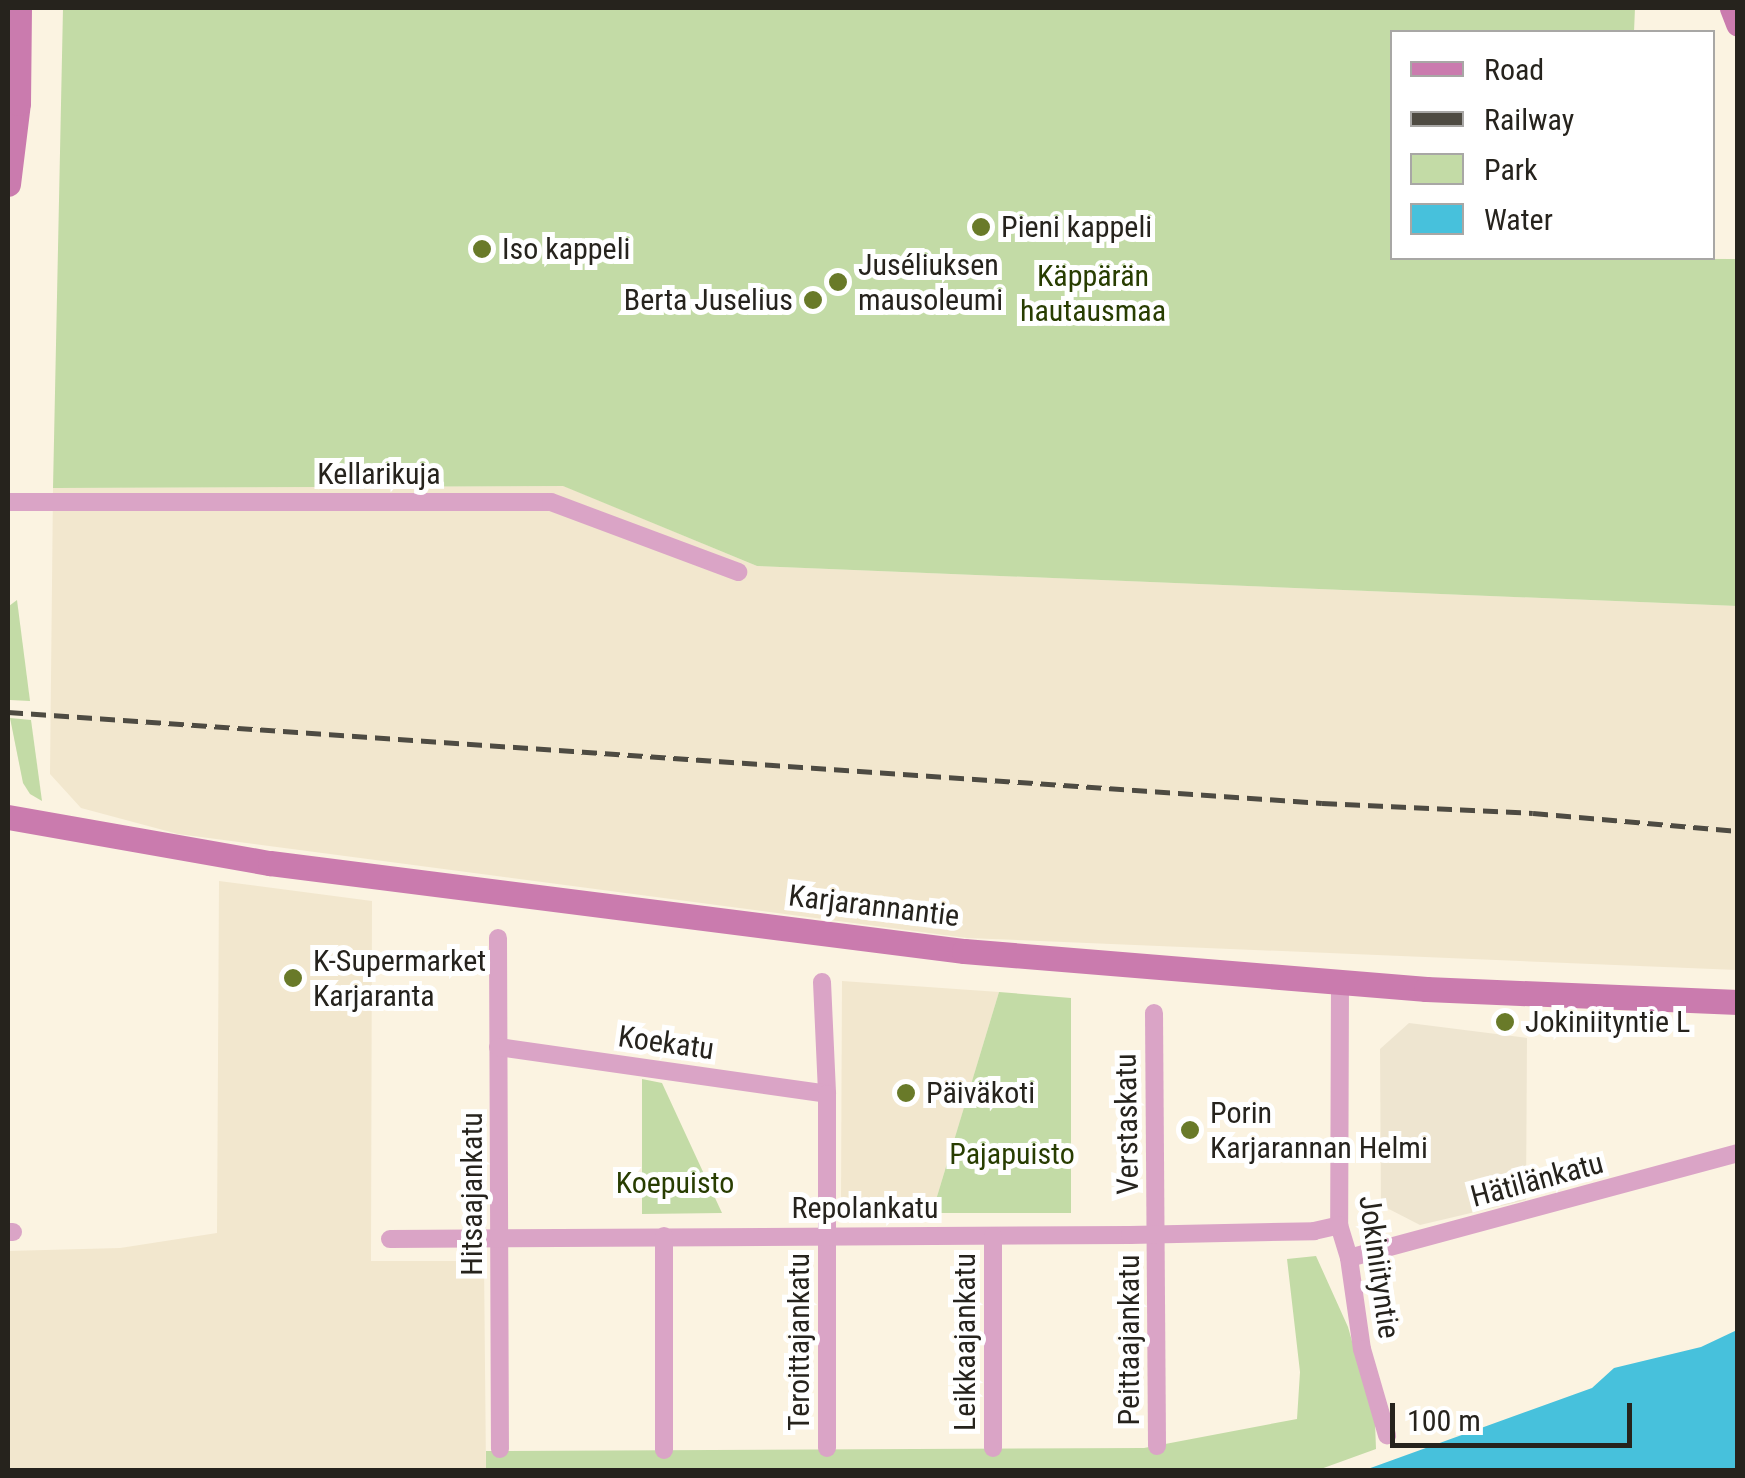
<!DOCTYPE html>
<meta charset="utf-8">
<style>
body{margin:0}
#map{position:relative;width:1745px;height:1478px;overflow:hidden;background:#fbf3e1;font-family:"Roboto Condensed",sans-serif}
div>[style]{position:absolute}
.commercial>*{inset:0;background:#eee5d0}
.built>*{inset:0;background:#f2e7ce}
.green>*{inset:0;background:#c3dba6}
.water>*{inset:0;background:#47c1dc}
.street>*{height:18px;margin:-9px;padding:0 9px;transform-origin:9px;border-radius:9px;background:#daa4c6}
.secondary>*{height:25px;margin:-12.5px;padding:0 12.5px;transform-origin:12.5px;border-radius:12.5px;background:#ca7bae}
.rail>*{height:5px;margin-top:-2.5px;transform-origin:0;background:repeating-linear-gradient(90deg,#4e4b42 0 15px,transparent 0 23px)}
.dots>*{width:28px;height:28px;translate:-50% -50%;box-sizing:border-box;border:5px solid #fff;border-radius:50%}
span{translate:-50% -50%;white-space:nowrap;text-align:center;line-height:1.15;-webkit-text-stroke:10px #fff;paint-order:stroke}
.poi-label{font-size:30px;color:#26231d}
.left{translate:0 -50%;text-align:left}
.right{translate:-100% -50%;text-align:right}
.park-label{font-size:30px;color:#283d01}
.street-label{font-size:30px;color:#26231d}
.frame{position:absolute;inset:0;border:10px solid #26231d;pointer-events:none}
.legend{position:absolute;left:1390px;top:30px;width:325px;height:230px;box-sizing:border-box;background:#fff;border:2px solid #a8a7a5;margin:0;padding:12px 18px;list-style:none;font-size:30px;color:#26231d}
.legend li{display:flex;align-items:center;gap:20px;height:50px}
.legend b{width:50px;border:2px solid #a8a7a5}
.scale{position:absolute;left:1390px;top:1403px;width:242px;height:45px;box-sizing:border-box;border:5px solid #26231d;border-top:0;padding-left:12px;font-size:30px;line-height:35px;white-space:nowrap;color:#26231d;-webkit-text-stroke:8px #fff;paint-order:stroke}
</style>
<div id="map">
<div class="commercial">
<i style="clip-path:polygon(1409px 1023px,1527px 1038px,1526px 1200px,1420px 1225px,1381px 1205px,1380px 1049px)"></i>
</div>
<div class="built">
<i style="clip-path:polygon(564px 486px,757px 566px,1737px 606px,1737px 970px,967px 938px,178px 834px,81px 808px,50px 774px,53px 488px)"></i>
<i style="clip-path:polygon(219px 881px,372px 901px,371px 1261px,484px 1261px,486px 1470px,8px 1470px,8px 1251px,120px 1248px,217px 1233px)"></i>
<i style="clip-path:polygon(842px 981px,999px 992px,932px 1213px,855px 1213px,841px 1199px)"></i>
</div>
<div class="green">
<i style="clip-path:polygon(63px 8px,1635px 8px,1634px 32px,1392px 32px,1392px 258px,1737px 259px,1737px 606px,757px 566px,563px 486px,53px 488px)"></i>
<i style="clip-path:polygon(17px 600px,30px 701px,10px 700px,9px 606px)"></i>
<i style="clip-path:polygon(10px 718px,31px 720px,42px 801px,30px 794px,23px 783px)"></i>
<i style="clip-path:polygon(999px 992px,1071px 998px,1071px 1213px,932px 1213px)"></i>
<i style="clip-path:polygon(642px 1079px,662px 1083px,722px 1213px,642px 1214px)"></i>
<i style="clip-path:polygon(1316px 1256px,1348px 1327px,1375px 1422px,1376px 1449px,1318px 1470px,486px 1470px,486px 1451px,1144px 1448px,1297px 1419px,1300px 1372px,1287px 1259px)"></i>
</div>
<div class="water">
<i style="clip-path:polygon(1737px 1330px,1737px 1470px,1365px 1470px,1592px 1388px,1614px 1368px,1701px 1347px)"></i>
</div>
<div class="street">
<i style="left:8px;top:502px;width:543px"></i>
<i style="left:551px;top:502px;width:200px;rotate:20.5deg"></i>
<i style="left:498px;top:938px;width:511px;rotate:89.78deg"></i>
<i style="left:822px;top:982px;width:112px;rotate:87.4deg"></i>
<i style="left:1340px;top:983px;width:242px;rotate:90.2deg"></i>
<i style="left:1339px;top:1225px;width:34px;rotate:73deg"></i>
<i style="left:1349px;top:1258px;width:92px;rotate:81.9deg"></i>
<i style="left:1362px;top:1349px;width:90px;rotate:73.8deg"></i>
<i style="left:1154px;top:1013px;width:433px;rotate:89.6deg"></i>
<i style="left:498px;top:1047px;width:332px;rotate:8.1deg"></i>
<i style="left:827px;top:1094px;width:354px;rotate:90deg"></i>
<i style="left:8px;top:1232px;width:5px"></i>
<i style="left:390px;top:1239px;width:740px;rotate:-0.31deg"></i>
<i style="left:1130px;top:1235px;width:184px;rotate:-1.2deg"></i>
<i style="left:1314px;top:1231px;width:26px;rotate:-13deg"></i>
<i style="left:1349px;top:1258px;width:403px;rotate:-15.1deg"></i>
<i style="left:993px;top:1448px;width:212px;rotate:-90deg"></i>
<i style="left:664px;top:1450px;width:214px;rotate:-90deg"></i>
</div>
<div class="secondary">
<i style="left:1732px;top:8px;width:17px;rotate:69deg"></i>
<i style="left:8px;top:184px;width:82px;rotate:-83deg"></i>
<i style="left:18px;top:103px;width:95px;rotate:-89.4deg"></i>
<i style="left:8px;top:817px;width:266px;rotate:10deg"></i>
<i style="left:270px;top:863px;width:700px;rotate:7.23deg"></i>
<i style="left:964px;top:951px;width:464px;rotate:4.7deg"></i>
<i style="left:1426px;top:989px;width:312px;rotate:2.4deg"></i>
</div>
<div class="rail">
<i style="left:8px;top:712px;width:1317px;rotate:3.96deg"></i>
<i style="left:1322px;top:803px;width:211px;rotate:2.7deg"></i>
<i style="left:1533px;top:813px;width:206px;rotate:5deg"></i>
</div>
<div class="dots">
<i style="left:981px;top:227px;background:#697a29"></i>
<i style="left:482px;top:249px;background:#697a29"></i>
<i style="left:838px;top:282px;background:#697a29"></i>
<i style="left:813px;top:300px;background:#697a29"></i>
<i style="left:293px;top:978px;background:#697a29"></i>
<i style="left:1505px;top:1022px;background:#697a29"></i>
<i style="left:906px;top:1093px;background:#697a29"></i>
<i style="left:1190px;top:1130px;background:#697a29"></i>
</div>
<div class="poi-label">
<span class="left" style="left:1001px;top:227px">Pieni kappeli</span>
<span class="left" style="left:502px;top:249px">Iso kappeli</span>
<span class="left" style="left:858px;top:282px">Juséliuksen<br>mausoleumi</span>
<span class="right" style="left:793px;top:300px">Berta Juselius</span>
<span class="left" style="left:313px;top:978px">K-Supermarket<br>Karjaranta</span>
<span class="left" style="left:1525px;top:1022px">Jokiniityntie L</span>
<span class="left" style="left:926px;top:1093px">Päiväkoti</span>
<span class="left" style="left:1210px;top:1130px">Porin<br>Karjarannan Helmi</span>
</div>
<div class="park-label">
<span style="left:1093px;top:293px">Käppärän<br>hautausmaa</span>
<span style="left:1012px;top:1154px">Pajapuisto</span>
<span style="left:675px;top:1183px">Koepuisto</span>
</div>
<div class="street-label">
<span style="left:379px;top:474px">Kellarikuja</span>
<span style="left:874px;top:906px;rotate:7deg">Karjarannantie</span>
<span style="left:666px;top:1043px;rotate:8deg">Koekatu</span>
<span style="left:1127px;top:1124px;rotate:-91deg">Verstaskatu</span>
<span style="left:1537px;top:1180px;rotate:-15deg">Hätilänkatu</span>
<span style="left:472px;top:1194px;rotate:-90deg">Hitsaajankatu</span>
<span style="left:865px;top:1208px">Repolankatu</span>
<span style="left:1379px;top:1267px;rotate:82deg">Jokiniityntie</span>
<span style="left:1129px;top:1340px;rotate:-90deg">Peittaajankatu</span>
<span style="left:799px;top:1342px;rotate:-90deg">Teroittajankatu</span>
<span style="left:965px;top:1342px;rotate:-90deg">Leikkaajankatu</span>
</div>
<div class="frame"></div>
<ul class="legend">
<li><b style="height:12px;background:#ca7bae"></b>Road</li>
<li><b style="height:12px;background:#4e4b42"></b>Railway</li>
<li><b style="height:28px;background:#c3dba6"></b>Park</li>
<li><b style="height:28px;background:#47c1dc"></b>Water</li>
</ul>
<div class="scale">100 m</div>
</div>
